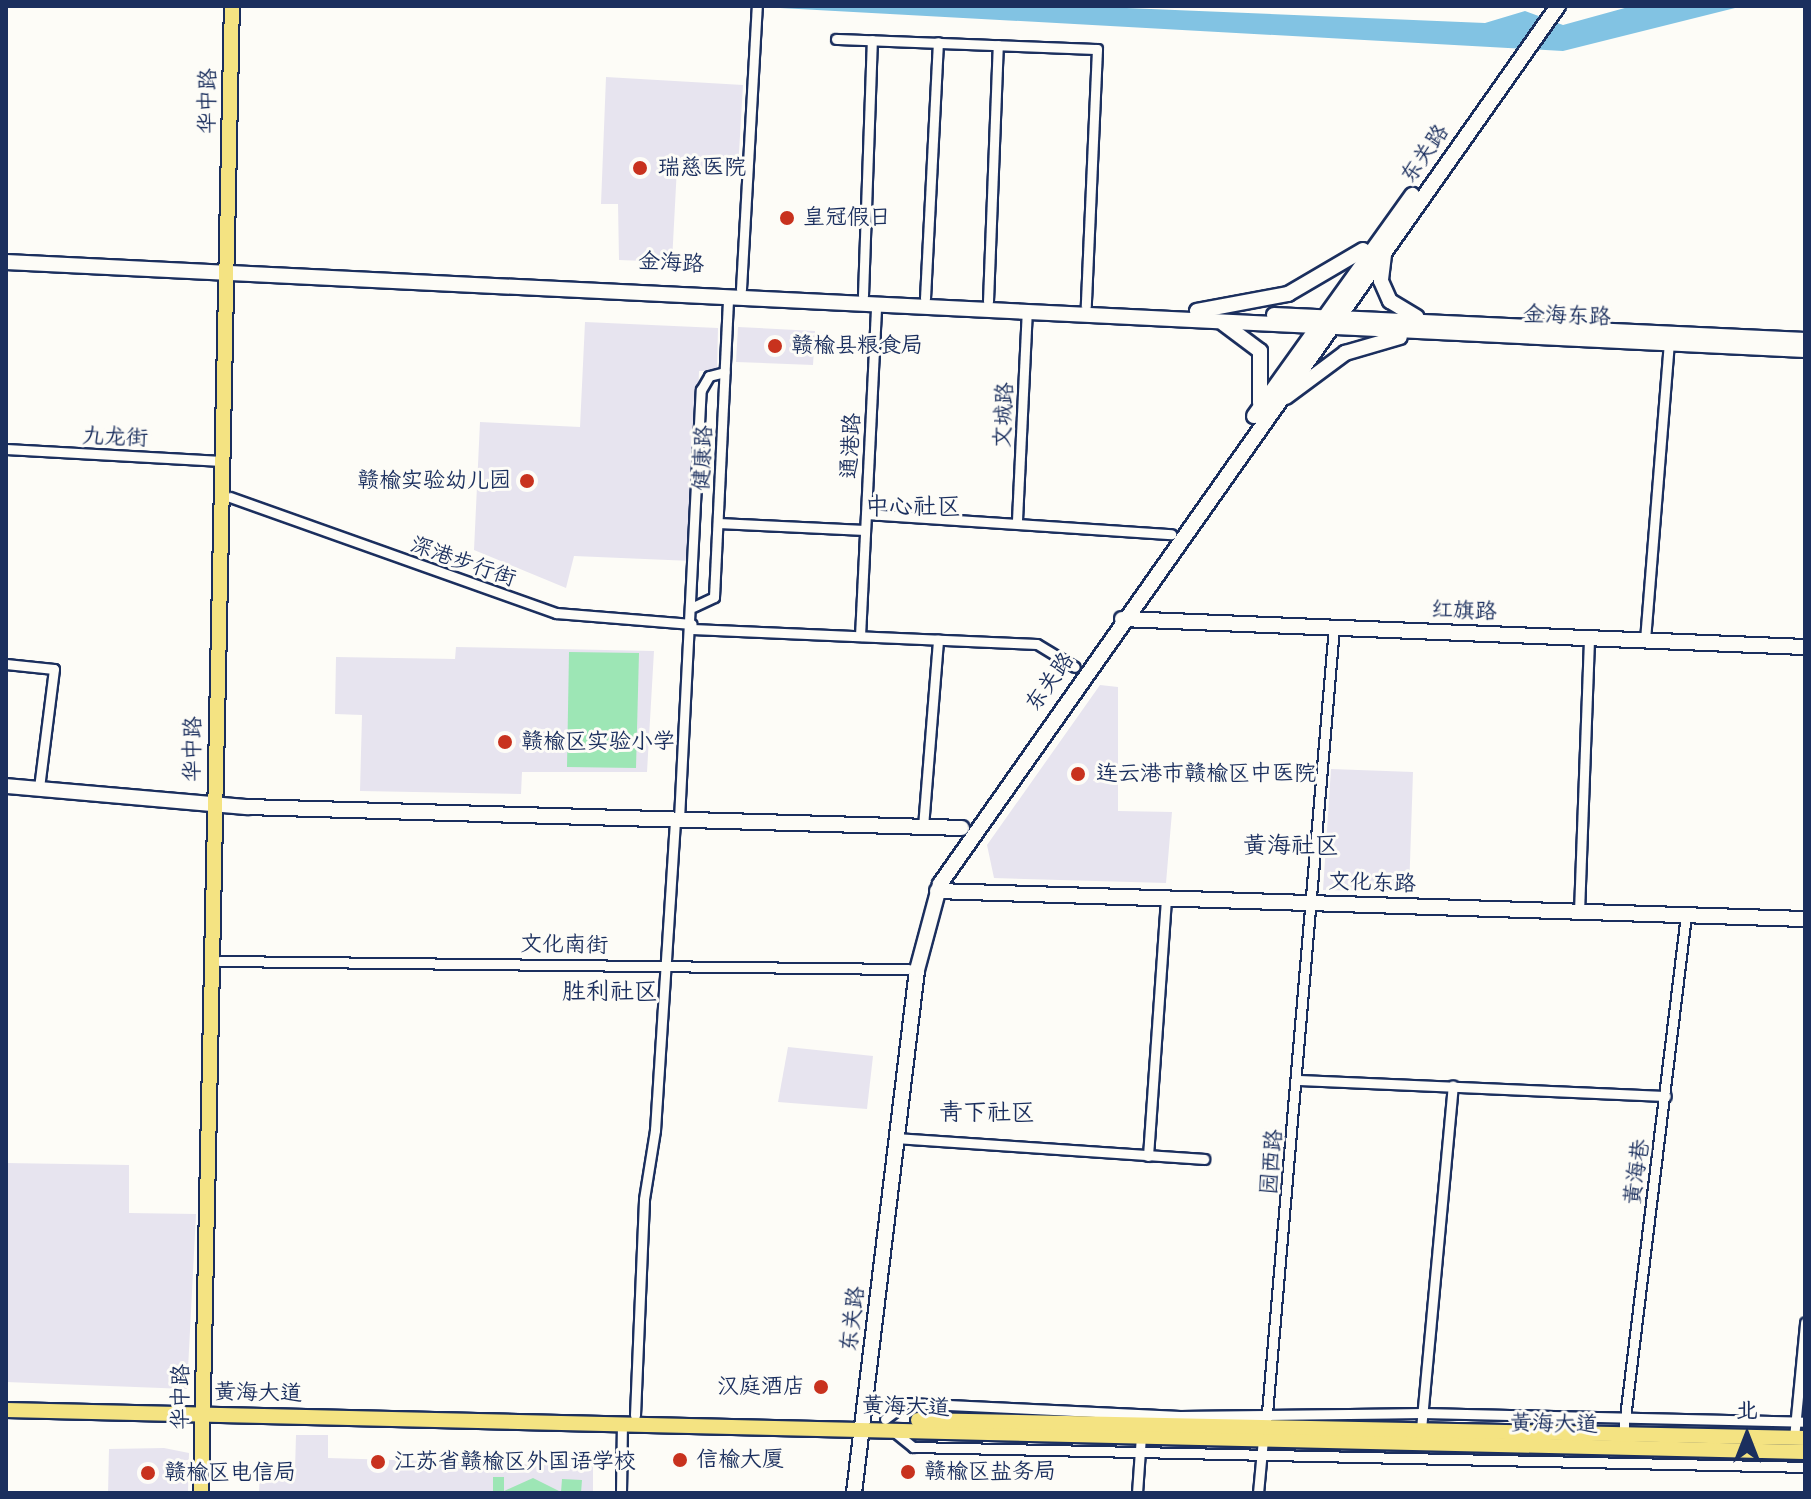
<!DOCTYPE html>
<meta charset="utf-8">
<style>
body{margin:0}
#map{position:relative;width:1811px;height:1499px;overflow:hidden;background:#fdfcf7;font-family:"Balsamiq Sans","LXGW WenKai TC",sans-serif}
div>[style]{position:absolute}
.built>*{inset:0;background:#e7e4ef}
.green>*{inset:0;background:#9de6b5}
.water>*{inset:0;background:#82c3e3}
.roads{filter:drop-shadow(2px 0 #1b2f5e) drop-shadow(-2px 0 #1b2f5e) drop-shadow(0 2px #1b2f5e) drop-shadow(0 -2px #1b2f5e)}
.street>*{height:9px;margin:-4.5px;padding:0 4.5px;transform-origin:4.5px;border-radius:4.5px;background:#fdfcf7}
.secondary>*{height:14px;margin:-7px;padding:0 7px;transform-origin:7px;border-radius:7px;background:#fdfcf7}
.primary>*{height:14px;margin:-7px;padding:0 7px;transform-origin:7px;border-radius:7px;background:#f4e382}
.dots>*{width:22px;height:22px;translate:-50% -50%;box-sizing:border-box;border:4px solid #fdfcf7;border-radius:50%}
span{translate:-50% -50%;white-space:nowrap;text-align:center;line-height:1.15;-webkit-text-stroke:6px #fdfcf7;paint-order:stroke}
.street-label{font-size:22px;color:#1b2f5e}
.poi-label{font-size:22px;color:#1b2f5e}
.left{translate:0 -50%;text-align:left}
.right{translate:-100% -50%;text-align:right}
.neighbourhood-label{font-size:24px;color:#1b2f5e}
.frame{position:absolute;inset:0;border:8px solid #1b2f5e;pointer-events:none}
.north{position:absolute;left:1707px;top:1395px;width:80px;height:80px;-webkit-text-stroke:6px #fdfcf7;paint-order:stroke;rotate:0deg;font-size:22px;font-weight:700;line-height:32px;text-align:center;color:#1b2f5e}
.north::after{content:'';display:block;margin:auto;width:28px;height:36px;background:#1b2f5e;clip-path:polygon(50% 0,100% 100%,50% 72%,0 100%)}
</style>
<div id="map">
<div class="built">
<i style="clip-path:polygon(606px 77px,743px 85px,738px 170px,677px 167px,672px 262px,619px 260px,618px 204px,601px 204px)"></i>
<i style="clip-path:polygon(585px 322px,718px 328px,717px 371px,699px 371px,692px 561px,574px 556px,566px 588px,474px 550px,480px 422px,580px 427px)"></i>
<i style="clip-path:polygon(738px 327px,815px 331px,813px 365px,736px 362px)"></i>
<i style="clip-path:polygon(456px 647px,654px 651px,647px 772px,522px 772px,521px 794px,360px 791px,362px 715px,335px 714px,336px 657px,455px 659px)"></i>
<i style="clip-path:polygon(1100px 685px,1118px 687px,1118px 811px,1172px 812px,1166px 883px,994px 878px,987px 845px)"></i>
<i style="clip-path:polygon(1331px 769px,1413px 772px,1409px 892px,1323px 890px)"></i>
<i style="clip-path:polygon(788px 1047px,873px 1056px,867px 1109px,778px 1102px)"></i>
<i style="clip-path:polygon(6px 1163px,129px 1165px,129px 1213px,196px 1214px,187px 1389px,6px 1382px)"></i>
<i style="clip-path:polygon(296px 1435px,328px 1435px,328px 1458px,593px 1466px,593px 1493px,259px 1493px,260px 1470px,295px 1470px)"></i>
<i style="clip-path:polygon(164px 1448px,189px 1453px,188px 1493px,108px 1493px,109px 1449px)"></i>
</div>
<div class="green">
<i style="clip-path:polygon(569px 652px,639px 653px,636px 768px,567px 767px)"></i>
<i style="clip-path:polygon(493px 1477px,504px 1477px,504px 1491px,533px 1478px,561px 1492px,562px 1479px,582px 1480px,581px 1493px,493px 1493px)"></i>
</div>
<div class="water">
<i style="clip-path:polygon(746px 6px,1078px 6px,1485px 23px,1525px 11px,1563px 25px,1632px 6px,1743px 6px,1563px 51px)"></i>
</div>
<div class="roads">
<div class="street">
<i style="left:836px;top:39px;width:261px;rotate:2.2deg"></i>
<i style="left:1097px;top:49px;width:257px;rotate:92.5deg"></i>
<i style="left:741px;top:289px;width:283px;rotate:-86.8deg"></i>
<i style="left:863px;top:295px;width:255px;rotate:-88deg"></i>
<i style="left:925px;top:298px;width:256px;rotate:-87.1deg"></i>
<i style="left:988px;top:301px;width:256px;rotate:-87.8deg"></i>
<i style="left:6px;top:449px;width:216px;rotate:3.2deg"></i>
<i style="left:230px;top:497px;width:346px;rotate:19.6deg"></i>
<i style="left:556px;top:613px;width:136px;rotate:4.6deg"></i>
<i style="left:866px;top:514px;width:306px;rotate:3.8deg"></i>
<i style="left:1017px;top:520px;width:209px;rotate:-87.3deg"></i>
<i style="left:718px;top:523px;width:147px;rotate:2.7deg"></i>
<i style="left:693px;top:607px;width:23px;rotate:-25deg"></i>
<i style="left:714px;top:597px;width:299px;rotate:-87.3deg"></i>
<i style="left:692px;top:629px;width:345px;rotate:2.5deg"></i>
<i style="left:1037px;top:644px;width:44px;rotate:31.2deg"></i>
<i style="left:860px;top:636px;width:331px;rotate:-87.2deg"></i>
<i style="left:1645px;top:640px;width:298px;rotate:-85.4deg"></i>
<i style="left:6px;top:664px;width:48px;rotate:5.9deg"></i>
<i style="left:54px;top:669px;width:120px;rotate:97.2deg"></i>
<i style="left:679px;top:819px;width:430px;rotate:-87.1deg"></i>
<i style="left:701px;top:390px;width:16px;rotate:-60deg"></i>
<i style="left:709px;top:376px;width:16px;rotate:-14deg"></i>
<i style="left:923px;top:827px;width:188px;rotate:-85.4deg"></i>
<i style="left:1579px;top:912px;width:274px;rotate:-87.9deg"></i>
<i style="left:220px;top:961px;width:688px;rotate:0.67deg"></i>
<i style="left:1298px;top:1080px;width:368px;rotate:2.5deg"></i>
<i style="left:896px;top:1138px;width:309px;rotate:3.9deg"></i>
<i style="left:1148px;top:1156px;width:259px;rotate:-86deg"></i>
<i style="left:635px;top:1415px;width:216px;rotate:-87.6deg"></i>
<i style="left:644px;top:1199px;width:70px;rotate:-80.9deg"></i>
<i style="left:655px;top:1130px;width:312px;rotate:-86.3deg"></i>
<i style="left:885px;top:1419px;width:26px;rotate:-37deg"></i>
<i style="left:906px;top:1403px;width:274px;rotate:2.7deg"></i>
<i style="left:1180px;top:1416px;width:242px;rotate:-0.7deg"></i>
<i style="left:1422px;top:1413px;width:383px;rotate:1.3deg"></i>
<i style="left:1266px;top:1425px;width:801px;rotate:-85.13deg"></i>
<i style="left:1421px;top:1429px;width:345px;rotate:-84.7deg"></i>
<i style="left:892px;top:1430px;width:27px;rotate:39deg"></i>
<i style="left:913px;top:1447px;width:892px;rotate:1.28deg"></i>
<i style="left:1623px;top:1434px;width:523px;rotate:-83.08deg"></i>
<i style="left:1794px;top:1438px;width:116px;rotate:-84.5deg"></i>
<i style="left:621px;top:1493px;width:70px;rotate:-89.2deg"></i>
<i style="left:1137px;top:1493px;width:57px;rotate:-86deg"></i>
<i style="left:1258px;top:1493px;width:54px;rotate:-84.7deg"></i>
</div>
<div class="secondary">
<i style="left:1384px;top:255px;width:26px;rotate:97deg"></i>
<i style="left:1381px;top:281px;width:22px;rotate:66deg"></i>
<i style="left:1390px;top:301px;width:31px;rotate:31deg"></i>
<i style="left:6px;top:262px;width:1801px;rotate:2.8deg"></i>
<i style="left:1197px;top:311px;width:93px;rotate:-10.6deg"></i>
<i style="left:1288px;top:294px;width:87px;rotate:-30.4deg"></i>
<i style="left:1274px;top:315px;width:532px;rotate:2.7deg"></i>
<i style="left:1224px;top:324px;width:45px;rotate:36.9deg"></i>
<i style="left:1260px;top:351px;width:52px;rotate:90deg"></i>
<i style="left:1286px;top:397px;width:74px;rotate:-36.7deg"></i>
<i style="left:1345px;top:353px;width:57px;rotate:-16.2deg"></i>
<i style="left:1254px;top:416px;width:272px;rotate:-54.4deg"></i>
<i style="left:1122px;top:619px;width:684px;rotate:2.35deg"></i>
<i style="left:6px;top:786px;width:242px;rotate:5deg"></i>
<i style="left:247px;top:807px;width:715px;rotate:1.68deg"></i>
<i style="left:937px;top:891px;width:868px;rotate:1.85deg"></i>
<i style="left:854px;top:1493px;width:527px;rotate:-83.13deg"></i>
<i style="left:917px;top:970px;width:89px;rotate:-75deg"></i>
<i style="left:940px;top:884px;width:1074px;rotate:-54.86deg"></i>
</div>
<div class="primary">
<i style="left:6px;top:1410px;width:1799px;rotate:1.34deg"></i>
<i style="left:918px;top:1420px;width:887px;rotate:1.16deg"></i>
<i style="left:201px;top:1493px;width:1487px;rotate:-88.81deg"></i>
</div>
</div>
<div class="dots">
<i style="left:640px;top:168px;background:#c8321e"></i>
<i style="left:787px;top:218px;background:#c8321e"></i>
<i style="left:775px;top:346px;background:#c8321e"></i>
<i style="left:527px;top:481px;background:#c8321e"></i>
<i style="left:505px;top:742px;background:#c8321e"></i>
<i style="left:1078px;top:774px;background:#c8321e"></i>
<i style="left:821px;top:1387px;background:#c8321e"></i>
<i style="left:680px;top:1460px;background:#c8321e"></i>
<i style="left:378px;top:1462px;background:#c8321e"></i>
<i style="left:908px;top:1472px;background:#c8321e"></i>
<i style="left:148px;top:1473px;background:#c8321e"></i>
</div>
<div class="street-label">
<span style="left:208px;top:101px;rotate:-89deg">华中路</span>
<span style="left:1425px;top:154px;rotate:-55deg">东关路</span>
<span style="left:671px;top:263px;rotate:3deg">金海路</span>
<span style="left:1567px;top:316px;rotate:2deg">金海东路</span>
<span style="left:1004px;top:415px;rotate:-87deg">文城路</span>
<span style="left:115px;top:437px;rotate:3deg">九龙街</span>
<span style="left:851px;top:446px;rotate:-87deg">通港路</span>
<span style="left:703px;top:458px;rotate:-87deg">健康路</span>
<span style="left:463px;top:562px;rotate:19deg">深港步行街</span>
<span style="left:1464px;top:611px;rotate:2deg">红旗路</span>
<span style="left:1050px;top:682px;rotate:-54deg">东关路</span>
<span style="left:193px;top:749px;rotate:-89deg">华中路</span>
<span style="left:1372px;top:883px;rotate:2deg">文化东路</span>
<span style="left:564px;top:945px;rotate:1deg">文化南街</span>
<span style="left:1272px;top:1162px;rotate:-85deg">园西路</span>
<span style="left:1637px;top:1172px;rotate:-82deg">黄海巷</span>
<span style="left:853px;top:1319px;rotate:-83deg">东关路</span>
<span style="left:258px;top:1393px;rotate:1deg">黄海大道</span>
<span style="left:181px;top:1397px;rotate:-89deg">华中路</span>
<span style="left:906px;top:1407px;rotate:2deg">黄海大道</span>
<span style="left:1554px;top:1424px;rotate:1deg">黄海大道</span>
</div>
<div class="poi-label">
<span class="left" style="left:658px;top:168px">瑞慈医院</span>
<span class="left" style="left:803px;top:218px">皇冠假日</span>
<span class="left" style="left:791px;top:346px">赣榆县粮食局</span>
<span class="right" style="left:511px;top:481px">赣榆实验幼儿园</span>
<span class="left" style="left:521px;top:742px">赣榆区实验小学</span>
<span class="left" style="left:1096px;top:774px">连云港市赣榆区中医院</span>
<span class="right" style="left:805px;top:1387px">汉庭酒店</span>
<span class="left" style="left:696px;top:1460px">信榆大厦</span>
<span class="left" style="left:394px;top:1462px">江苏省赣榆区外国语学校</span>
<span class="left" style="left:924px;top:1472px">赣榆区盐务局</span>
<span class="left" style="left:164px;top:1473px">赣榆区电信局</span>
</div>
<div class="neighbourhood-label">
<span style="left:913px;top:507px">中心社区</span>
<span style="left:1291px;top:846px">黄海社区</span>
<span style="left:610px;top:992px">胜利社区</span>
<span style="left:987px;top:1113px">青下社区</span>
</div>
<div class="frame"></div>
<div class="north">北</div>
</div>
